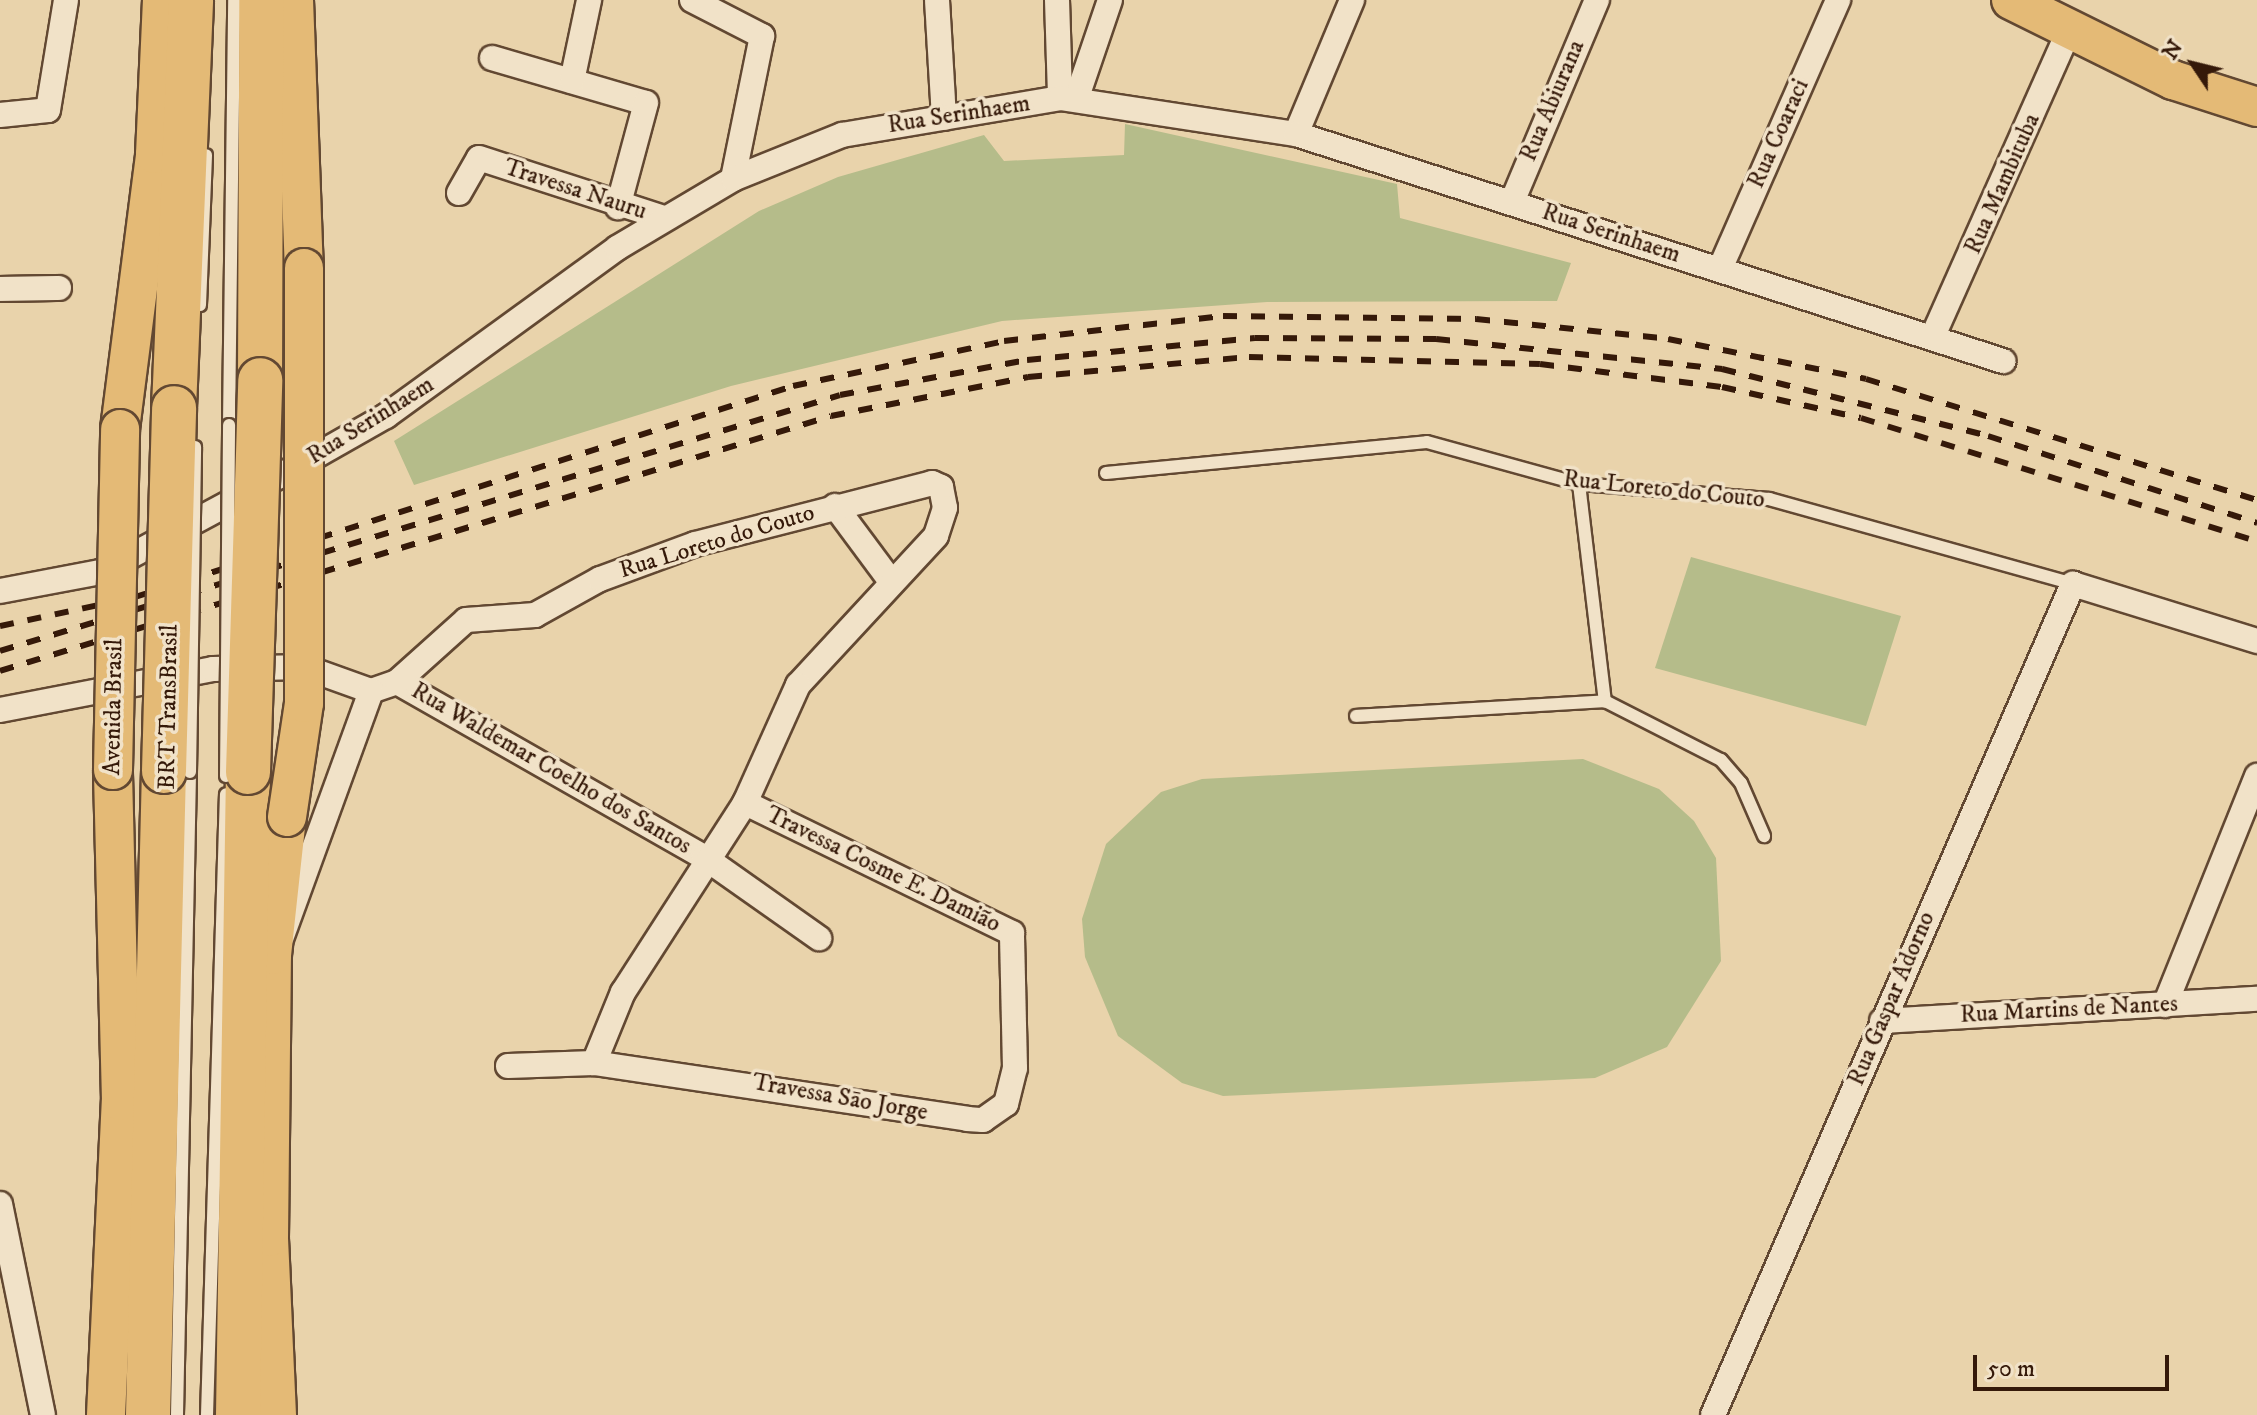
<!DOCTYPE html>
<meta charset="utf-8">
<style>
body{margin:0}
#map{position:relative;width:2257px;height:1415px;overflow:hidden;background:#e9d3ab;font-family:"IM FELL DW Pica",serif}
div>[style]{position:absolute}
.green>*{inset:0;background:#b5bc8a}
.roads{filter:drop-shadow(2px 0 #624832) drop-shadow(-2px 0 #624832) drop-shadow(0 2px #624832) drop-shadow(0 -2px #624832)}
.service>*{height:12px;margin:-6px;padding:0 6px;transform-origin:6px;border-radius:6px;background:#f1e2c8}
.minor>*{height:24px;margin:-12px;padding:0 12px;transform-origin:12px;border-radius:12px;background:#f1e2c8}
.primary>*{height:38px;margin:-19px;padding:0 19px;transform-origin:19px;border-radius:19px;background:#e4ba76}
.motorway>*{height:44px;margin:-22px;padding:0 22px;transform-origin:22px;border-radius:22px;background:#e4ba76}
.rail>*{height:6px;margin-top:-3px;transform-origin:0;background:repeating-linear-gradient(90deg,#351909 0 14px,transparent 0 28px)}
.bridges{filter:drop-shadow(2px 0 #624832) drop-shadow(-2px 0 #624832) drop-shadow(0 2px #624832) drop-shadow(0 -2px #624832)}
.service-bridge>*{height:12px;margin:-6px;padding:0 6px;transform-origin:6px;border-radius:6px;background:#f1e2c8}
.primary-bridge>*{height:38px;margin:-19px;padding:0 19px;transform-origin:19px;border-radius:19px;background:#e4ba76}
.motorway-bridge>*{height:44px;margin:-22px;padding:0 22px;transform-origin:22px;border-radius:22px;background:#e4ba76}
span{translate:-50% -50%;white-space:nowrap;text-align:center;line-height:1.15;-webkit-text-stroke:7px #f1e2c8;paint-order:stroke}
.street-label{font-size:24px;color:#351909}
.north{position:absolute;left:2153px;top:24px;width:80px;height:80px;-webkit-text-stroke:6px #f1e2c8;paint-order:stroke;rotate:305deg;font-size:22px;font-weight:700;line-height:32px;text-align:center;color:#351909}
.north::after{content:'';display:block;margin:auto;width:28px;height:36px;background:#351909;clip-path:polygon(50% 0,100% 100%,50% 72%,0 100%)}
.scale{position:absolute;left:1973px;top:1355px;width:196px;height:36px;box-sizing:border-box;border:4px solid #351909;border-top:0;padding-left:10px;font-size:24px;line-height:28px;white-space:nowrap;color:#351909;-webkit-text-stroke:6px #f1e2c8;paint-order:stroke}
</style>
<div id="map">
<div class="green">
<i style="clip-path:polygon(1125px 124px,1397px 184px,1400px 218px,1571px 263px,1557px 301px,1267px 302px,1002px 321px,731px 386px,414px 485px,394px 441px,759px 211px,838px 177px,984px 135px,1004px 161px,1124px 155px)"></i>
<i style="clip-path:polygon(1691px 557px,1901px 616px,1866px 726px,1655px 668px)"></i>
<i style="clip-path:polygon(1583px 759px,1659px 789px,1694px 821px,1716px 858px,1721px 961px,1667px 1047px,1595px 1078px,1223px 1096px,1182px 1083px,1118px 1036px,1085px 957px,1082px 919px,1106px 844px,1161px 792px,1202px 779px)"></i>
</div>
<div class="roads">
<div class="service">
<i style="left:200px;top:305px;width:150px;rotate:-87.7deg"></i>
<i style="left:229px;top:425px;width:425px;rotate:-89.3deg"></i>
<i style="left:1106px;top:473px;width:322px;rotate:-5.5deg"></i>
<i style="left:1427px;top:442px;width:158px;rotate:15.4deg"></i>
<i style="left:1579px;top:484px;width:191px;rotate:4.5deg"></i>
<i style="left:1769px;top:499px;width:316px;rotate:15.6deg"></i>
<i style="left:1579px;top:484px;width:219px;rotate:83.2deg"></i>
<i style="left:1356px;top:716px;width:249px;rotate:-3.4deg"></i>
<i style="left:1605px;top:701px;width:130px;rotate:27deg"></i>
<i style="left:1721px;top:760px;width:30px;rotate:49deg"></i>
<i style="left:1741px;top:783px;width:58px;rotate:66.5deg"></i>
<i style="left:177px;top:1415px;width:643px;rotate:-88.84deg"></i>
<i style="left:207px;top:1415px;width:621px;rotate:-88.25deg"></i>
</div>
<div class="minor">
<i style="left:692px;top:0;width:79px;rotate:27.2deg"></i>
<i style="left:762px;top:36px;width:146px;rotate:101.5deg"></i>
<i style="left:937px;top:0;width:118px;rotate:86.6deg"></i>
<i style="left:1057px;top:0;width:98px;rotate:88.2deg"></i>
<i style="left:492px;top:58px;width:160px;rotate:16.3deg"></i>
<i style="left:646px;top:103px;width:108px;rotate:105.1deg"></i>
<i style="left:572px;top:81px;width:83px;rotate:-78.1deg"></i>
<i style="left:1077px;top:97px;width:102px;rotate:-71.2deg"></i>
<i style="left:0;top:115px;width:48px;rotate:-5.9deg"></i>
<i style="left:48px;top:110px;width:111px;rotate:-80.7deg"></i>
<i style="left:1296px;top:134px;width:145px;rotate:-67.3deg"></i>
<i style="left:459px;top:193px;width:40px;rotate:-60.3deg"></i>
<i style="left:479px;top:158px;width:194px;rotate:18deg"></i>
<i style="left:1512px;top:202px;width:219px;rotate:-67.2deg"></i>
<i style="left:1720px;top:269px;width:294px;rotate:-66.3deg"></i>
<i style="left:0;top:289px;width:59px;rotate:-1deg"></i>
<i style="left:1933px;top:336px;width:335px;rotate:-66deg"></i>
<i style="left:835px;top:506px;width:92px;rotate:53.4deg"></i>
<i style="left:0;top:591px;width:103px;rotate:-10.7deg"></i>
<i style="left:101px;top:572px;width:224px;rotate:-28.3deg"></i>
<i style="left:298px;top:466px;width:101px;rotate:-29.6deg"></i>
<i style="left:386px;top:416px;width:286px;rotate:-36deg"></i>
<i style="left:617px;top:248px;width:135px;rotate:-30.7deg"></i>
<i style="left:733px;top:179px;width:118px;rotate:-22deg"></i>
<i style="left:842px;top:135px;width:221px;rotate:-9.6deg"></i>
<i style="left:1060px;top:98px;width:239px;rotate:8.7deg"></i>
<i style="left:1296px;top:134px;width:743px;rotate:17.8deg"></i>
<i style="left:397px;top:682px;width:353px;rotate:29.7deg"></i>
<i style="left:704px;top:857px;width:141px;rotate:35.2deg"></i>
<i style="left:371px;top:691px;width:28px;rotate:-19deg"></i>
<i style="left:397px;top:682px;width:93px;rotate:-41.9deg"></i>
<i style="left:466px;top:620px;width:69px;rotate:-4.1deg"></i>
<i style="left:535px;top:615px;width:74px;rotate:-29deg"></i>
<i style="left:600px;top:579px;width:101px;rotate:-20.2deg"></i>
<i style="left:695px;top:544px;width:245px;rotate:-14.4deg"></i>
<i style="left:932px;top:483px;width:10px;rotate:24deg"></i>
<i style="left:941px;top:487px;width:21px;rotate:79deg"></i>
<i style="left:945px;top:508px;width:29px;rotate:108deg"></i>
<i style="left:936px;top:536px;width:203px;rotate:132.8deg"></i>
<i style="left:798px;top:685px;width:129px;rotate:114.2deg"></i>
<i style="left:745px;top:803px;width:225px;rotate:122.8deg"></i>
<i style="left:623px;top:992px;width:77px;rotate:112.2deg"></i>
<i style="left:0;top:710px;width:217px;rotate:-10.9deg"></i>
<i style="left:213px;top:669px;width:91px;rotate:-1.3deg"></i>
<i style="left:304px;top:667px;width:71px;rotate:19.7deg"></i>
<i style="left:282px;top:936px;width:261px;rotate:-70deg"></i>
<i style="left:2165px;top:1005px;width:247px;rotate:-68.1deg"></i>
<i style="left:1882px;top:1021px;width:376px;rotate:-3.4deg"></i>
<i style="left:508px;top:1066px;width:86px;rotate:-2deg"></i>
<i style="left:594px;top:1063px;width:377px;rotate:8.5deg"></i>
<i style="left:967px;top:1119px;width:16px;rotate:4deg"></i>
<i style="left:983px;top:1120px;width:28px;rotate:-35deg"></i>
<i style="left:1006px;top:1104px;width:37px;rotate:-76deg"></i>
<i style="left:1015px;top:1068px;width:135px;rotate:-91.3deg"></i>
<i style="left:1012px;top:933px;width:297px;rotate:-154deg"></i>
<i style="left:0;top:1204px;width:215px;rotate:78.5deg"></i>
<i style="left:1713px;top:1415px;width:906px;rotate:-66.58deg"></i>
<i style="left:2073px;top:584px;width:193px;rotate:17.2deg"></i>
</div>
<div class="primary">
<i style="left:294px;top:0;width:268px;rotate:87.9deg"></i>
<i style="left:2011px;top:0;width:181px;rotate:26.3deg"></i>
<i style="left:2173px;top:80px;width:88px;rotate:17.8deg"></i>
<i style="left:120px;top:429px;width:277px;rotate:-82.7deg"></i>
<i style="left:155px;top:154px;width:154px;rotate:-87.4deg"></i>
<i style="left:106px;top:1415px;width:314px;rotate:-87.3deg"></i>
<i style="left:121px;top:1101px;width:331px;rotate:-91.4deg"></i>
<i style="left:277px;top:1415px;width:178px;rotate:-92.6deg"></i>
<i style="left:269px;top:1237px;width:282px;rotate:-89.4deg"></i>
<i style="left:272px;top:955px;width:139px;rotate:-83.8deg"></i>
</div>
<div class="motorway">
<i style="left:260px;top:380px;width:380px;rotate:-89.8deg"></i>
<i style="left:174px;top:408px;width:408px;rotate:-87.6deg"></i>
<i style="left:148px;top:1415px;width:644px;rotate:-88.58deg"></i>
<i style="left:238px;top:1415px;width:643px;rotate:-89.11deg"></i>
</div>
</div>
<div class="rail">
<i style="left:0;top:626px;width:135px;rotate:-12deg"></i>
<i style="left:132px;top:598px;width:694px;rotate:-17.78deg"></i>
<i style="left:793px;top:386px;width:216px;rotate:-12deg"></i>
<i style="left:1004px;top:341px;width:220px;rotate:-6.5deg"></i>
<i style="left:1223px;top:316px;width:253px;rotate:0.7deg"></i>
<i style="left:1476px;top:319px;width:193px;rotate:5.9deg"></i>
<i style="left:1668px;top:339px;width:202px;rotate:11.4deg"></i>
<i style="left:1866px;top:379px;width:409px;rotate:17.2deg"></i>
<i style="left:0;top:651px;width:878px;rotate:-16.95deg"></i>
<i style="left:840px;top:395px;width:190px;rotate:-10.6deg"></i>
<i style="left:1027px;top:360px;width:229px;rotate:-5.5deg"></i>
<i style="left:1255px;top:338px;width:181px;rotate:0.3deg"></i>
<i style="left:1436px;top:339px;width:288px;rotate:6deg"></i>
<i style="left:1722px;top:369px;width:274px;rotate:14.1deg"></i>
<i style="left:1988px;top:436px;width:283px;rotate:17.9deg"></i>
<i style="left:0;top:671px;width:869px;rotate:-17.06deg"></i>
<i style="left:831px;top:416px;width:201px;rotate:-11.2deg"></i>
<i style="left:1028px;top:377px;width:222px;rotate:-5.2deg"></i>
<i style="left:1249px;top:357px;width:291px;rotate:1.4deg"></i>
<i style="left:1540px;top:364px;width:183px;rotate:7.2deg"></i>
<i style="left:1722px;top:387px;width:142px;rotate:12.6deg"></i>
<i style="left:1861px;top:418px;width:415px;rotate:17.3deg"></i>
</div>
<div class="bridges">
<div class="service-bridge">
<i style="left:190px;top:772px;width:325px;rotate:-89.1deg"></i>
<i style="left:226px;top:776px;width:351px;rotate:-89.5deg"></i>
</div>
<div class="primary-bridge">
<i style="left:113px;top:770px;width:341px;rotate:-88.8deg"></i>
<i style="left:287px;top:817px;width:115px;rotate:-81.5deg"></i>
<i style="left:304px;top:703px;width:435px;rotate:-90deg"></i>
</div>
<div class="motorway-bridge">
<i style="left:164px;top:771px;width:363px;rotate:-88.4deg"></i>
<i style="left:248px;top:772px;width:392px;rotate:-88.2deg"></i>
</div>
</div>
<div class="street-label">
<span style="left:1553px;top:101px;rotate:-67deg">Rua Abiurana</span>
<span style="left:959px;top:115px;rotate:-9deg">Rua Serinhaem</span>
<span style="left:1779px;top:134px;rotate:-66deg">Rua Coaraci</span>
<span style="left:2003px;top:184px;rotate:-66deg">Rua Mambituba</span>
<span style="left:575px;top:190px;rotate:18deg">Travessa Nauru</span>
<span style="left:1611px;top:234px;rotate:18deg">Rua Serinhaem</span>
<span style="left:371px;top:421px;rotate:-32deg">Rua Serinhaem</span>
<span style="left:1664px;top:490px;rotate:6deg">Rua Loreto do Couto</span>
<span style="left:717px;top:542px;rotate:-17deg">Rua Loreto do Couto</span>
<span style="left:114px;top:707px;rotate:-89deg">Avenida Brasil</span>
<span style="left:169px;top:707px;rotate:-89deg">BRT TransBrasil</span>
<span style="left:551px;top:769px;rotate:30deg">Rua Waldemar Coelho dos Santos</span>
<span style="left:883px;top:870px;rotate:26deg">Travessa Cosme E. Damião</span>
<span style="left:1892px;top:999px;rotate:-67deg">Rua Gaspar Adorno</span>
<span style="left:2069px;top:1010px;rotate:-3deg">Rua Martins de Nantes</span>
<span style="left:840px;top:1098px;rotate:10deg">Travessa Sāo Jorge</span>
</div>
<div class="north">N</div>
<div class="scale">50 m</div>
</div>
